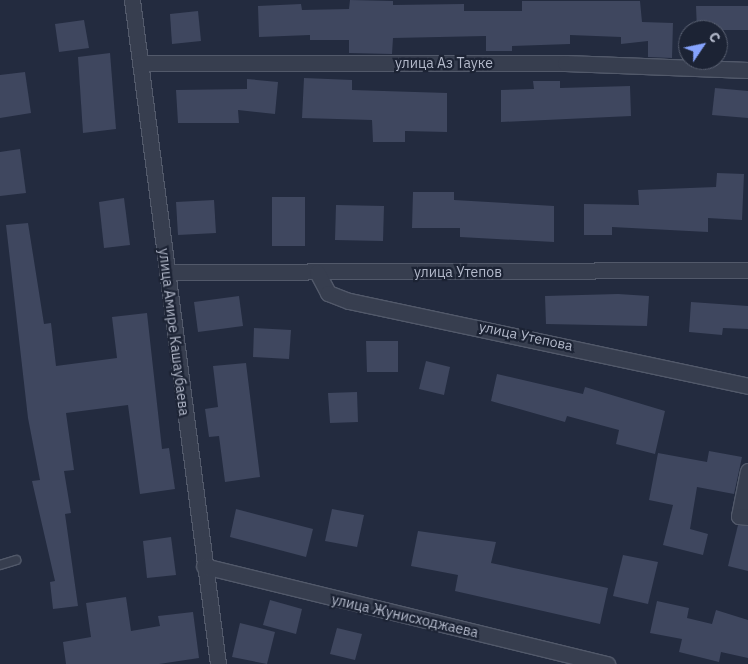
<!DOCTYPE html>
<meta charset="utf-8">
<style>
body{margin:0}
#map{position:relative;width:748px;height:664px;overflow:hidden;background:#232b3f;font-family:"IBM Plex Sans",sans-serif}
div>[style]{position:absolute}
.building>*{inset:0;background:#3f475f}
.roads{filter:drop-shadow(1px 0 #52596a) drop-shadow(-1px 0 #52596a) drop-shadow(0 1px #52596a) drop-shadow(0 -1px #52596a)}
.service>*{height:8px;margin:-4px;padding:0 4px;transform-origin:4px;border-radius:4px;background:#373e4f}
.minor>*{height:15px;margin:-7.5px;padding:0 7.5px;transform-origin:7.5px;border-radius:7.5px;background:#373e4f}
span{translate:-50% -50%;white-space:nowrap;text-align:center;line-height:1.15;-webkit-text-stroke:4.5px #1c2334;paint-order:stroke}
.street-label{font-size:14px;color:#b3b9ca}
.north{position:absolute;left:678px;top:20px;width:50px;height:50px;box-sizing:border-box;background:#1c2334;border:1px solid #585f70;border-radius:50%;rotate:56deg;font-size:14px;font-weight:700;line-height:20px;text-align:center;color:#b3b9ca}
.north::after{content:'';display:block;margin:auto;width:18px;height:22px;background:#85a3fd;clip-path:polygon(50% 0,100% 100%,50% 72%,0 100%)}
</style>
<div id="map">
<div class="building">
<i style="clip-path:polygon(350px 0,393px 1px,393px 5px,464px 4px,464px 11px,522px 11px,522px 1px,640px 1px,642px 22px,673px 23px,672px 58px,648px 57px,648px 41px,621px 44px,621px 37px,570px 35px,570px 44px,512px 46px,512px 51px,486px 51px,486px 36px,393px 38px,392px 54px,349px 53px,349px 40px,310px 40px,310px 35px,259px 37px,258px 6px,301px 4px,302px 10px,349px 9px)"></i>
<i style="clip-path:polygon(696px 6px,748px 6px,748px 30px,697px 30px)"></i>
<i style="clip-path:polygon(198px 11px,201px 41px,172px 44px,170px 14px)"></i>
<i style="clip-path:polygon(84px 20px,89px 48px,59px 52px,55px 24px)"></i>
<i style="clip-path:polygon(110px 53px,116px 129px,83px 133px,78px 57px)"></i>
<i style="clip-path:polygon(25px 72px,31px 113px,0 118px,0 75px)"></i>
<i style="clip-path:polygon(304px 78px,352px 80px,352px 90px,447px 93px,447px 132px,405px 131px,405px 142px,373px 142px,372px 120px,302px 118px)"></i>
<i style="clip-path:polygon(247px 79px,278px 82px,275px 114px,238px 110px,239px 123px,178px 123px,176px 90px,247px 89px)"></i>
<i style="clip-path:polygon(533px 81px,560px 81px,560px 88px,630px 86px,631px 116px,501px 122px,501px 90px,534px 89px)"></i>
<i style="clip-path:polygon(715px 88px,748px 91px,748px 118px,712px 115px)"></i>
<i style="clip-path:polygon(20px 149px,26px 193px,0 196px,0 152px)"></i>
<i style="clip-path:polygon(717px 173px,744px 174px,742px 220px,708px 218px,708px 232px,612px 227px,612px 235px,584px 235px,584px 204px,639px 205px,638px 190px,716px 187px)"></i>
<i style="clip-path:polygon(413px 192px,454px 192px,454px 200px,554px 206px,554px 242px,460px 237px,460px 228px,412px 228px)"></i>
<i style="clip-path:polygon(272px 197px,305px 197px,305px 246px,272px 246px)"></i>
<i style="clip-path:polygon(124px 198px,130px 245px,104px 248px,99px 202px)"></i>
<i style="clip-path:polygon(214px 200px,216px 233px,178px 235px,176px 202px)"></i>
<i style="clip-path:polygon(336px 205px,384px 206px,383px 241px,335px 240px)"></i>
<i style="clip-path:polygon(28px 223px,44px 324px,51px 323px,56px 366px,117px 358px,112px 317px,147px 313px,162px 449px,169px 448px,175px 489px,140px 494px,128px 405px,66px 413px,74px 470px,64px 471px,71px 513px,65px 514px,78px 606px,53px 609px,50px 582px,55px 581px,32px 481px,40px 480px,28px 418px,6px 225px)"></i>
<i style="clip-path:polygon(618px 294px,649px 296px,647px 326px,546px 324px,545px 296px)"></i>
<i style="clip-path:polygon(239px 296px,243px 326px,198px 332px,194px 302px)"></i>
<i style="clip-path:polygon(691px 302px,748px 306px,748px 329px,723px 328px,722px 335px,689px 332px)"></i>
<i style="clip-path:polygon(254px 328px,291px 330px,289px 359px,253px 357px)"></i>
<i style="clip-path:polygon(366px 341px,398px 341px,398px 372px,367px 372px)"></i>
<i style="clip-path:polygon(426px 361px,450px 367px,444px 395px,419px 389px)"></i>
<i style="clip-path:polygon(246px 363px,260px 477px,225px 482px,219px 436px,209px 437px,205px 409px,218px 407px,213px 366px)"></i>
<i style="clip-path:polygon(497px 374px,583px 394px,585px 387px,665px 411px,655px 454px,616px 444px,619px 430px,567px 416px,565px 422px,491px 401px)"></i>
<i style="clip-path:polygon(357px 392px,358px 422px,330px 423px,328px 393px)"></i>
<i style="clip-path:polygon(709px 451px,742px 457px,734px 494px,697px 487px,690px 529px,708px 534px,703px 555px,663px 545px,673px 505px,649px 500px,658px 453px,707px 462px)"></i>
<i style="clip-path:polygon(236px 509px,313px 529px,306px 557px,230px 537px)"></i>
<i style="clip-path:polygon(332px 509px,364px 515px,357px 547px,325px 541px)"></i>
<i style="clip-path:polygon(738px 525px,748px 526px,748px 571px,728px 566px)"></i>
<i style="clip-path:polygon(418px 531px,496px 542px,491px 563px,608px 588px,600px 624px,455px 591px,458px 575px,411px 566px)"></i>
<i style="clip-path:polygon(171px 537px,176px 575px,147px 578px,143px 541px)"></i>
<i style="clip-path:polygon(623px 555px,658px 562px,648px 604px,613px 596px)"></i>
<i style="clip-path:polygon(126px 597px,131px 631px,160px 626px,158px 616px,193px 612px,199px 658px,159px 664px,66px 664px,63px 642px,91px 637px,86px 603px)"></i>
<i style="clip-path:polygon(270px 600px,302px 609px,296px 634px,263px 625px)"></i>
<i style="clip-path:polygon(657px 601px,689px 608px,687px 618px,712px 624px,716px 610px,748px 620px,748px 658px,721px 652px,719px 662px,679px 652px,682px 639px,650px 633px)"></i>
<i style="clip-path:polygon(240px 623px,275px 632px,267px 664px,232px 657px)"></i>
<i style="clip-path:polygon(337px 628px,362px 634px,355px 660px,330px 654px)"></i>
</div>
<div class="roads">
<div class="service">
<i style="left:0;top:565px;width:17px;rotate:-17deg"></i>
</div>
<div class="minor">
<i style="left:132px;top:0;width:670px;rotate:82.62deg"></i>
<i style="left:140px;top:63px;width:425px"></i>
<i style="left:565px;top:63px;width:183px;rotate:2.2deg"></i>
<i style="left:167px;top:272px;width:581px;rotate:-0.2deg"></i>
<i style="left:317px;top:272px;width:24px;rotate:62deg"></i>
<i style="left:328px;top:293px;width:22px;rotate:21deg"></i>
<i style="left:349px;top:301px;width:408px;rotate:12deg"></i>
<i style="left:748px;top:471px;width:46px;rotate:101.3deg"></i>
<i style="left:739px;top:516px;width:9px;rotate:6deg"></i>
<i style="left:204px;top:566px;width:415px;rotate:13.7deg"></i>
</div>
</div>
<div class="street-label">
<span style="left:444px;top:63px">улица Аз Тауке</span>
<span style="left:458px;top:272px">улица Утепов</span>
<span style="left:174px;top:332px;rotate:83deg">улица Амире Кашаубаева</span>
<span style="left:526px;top:336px;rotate:12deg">улица Утепова</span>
<span style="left:405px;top:616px;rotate:13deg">улица Жунисходжаева</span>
</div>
<div class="north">С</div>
</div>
